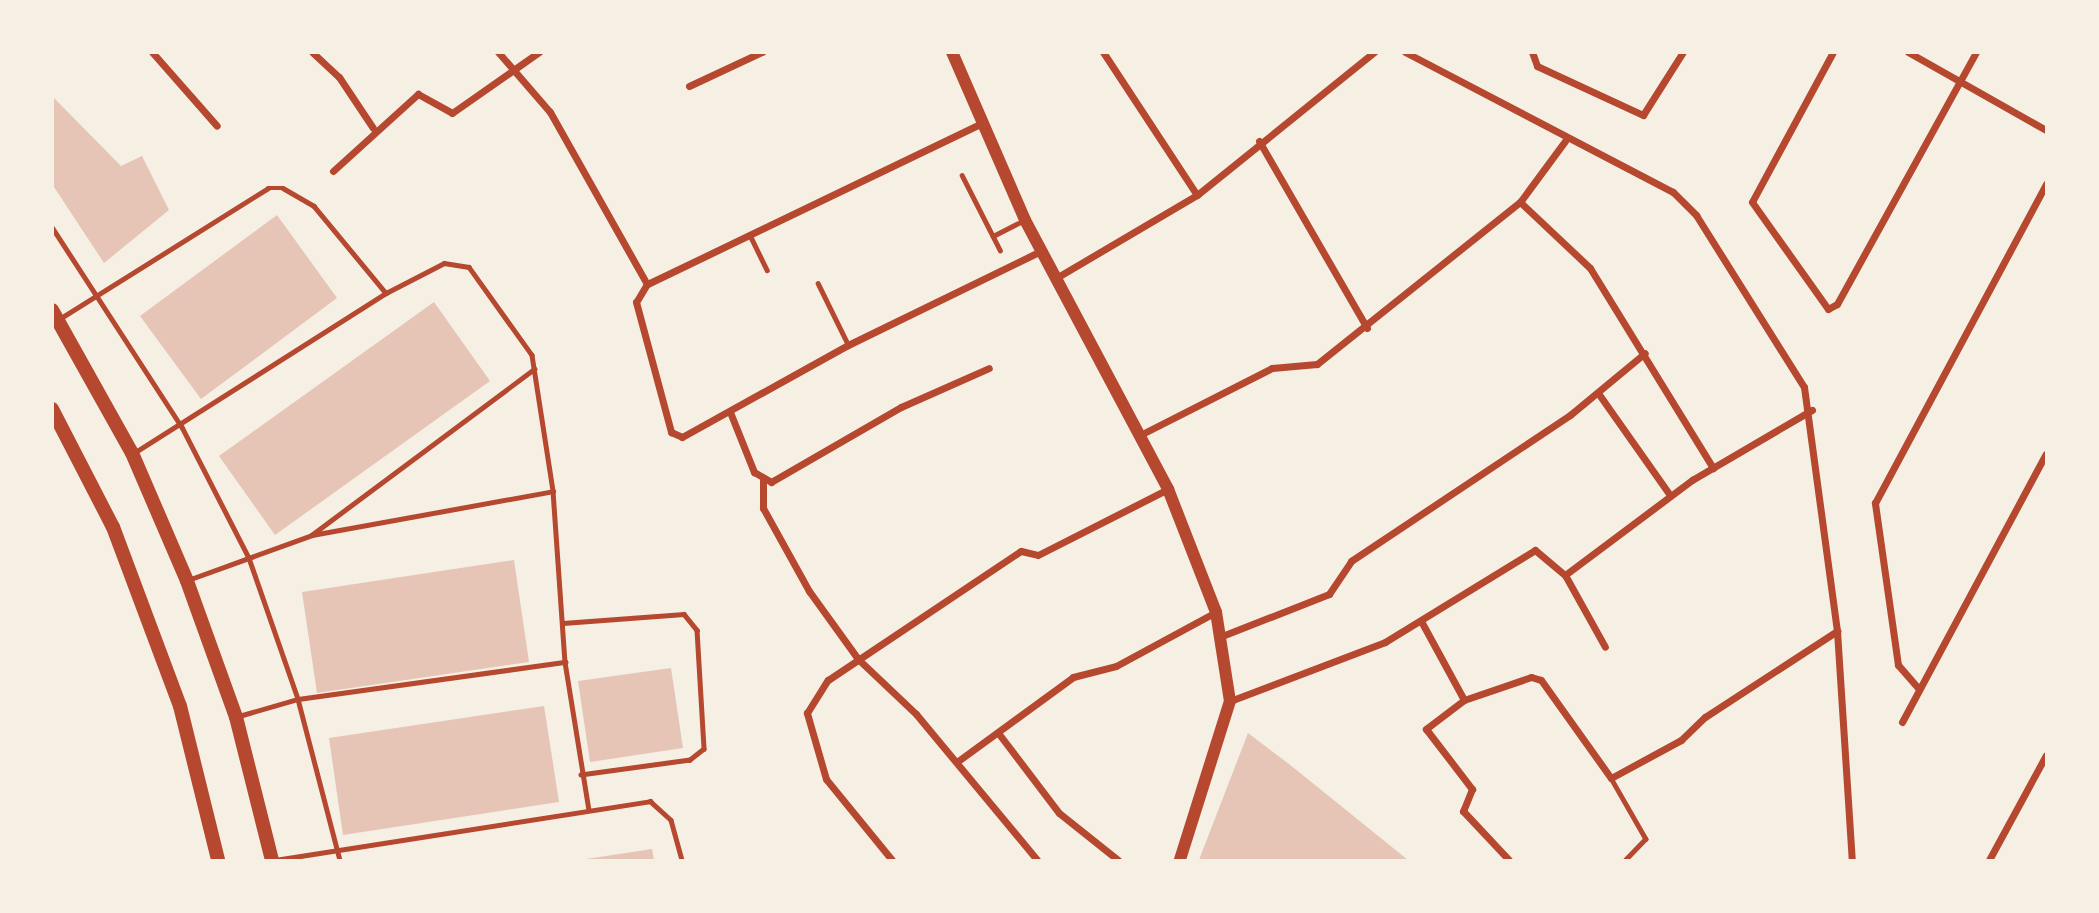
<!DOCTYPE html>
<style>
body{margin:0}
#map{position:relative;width:2099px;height:913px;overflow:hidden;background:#f6efe4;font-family:Arial,sans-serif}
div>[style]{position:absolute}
.building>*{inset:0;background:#e6c5b7}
.service>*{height:4.5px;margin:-2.25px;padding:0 2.25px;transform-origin:2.25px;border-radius:2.25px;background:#b5482f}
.minor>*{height:7px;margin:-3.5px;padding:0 3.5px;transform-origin:3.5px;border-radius:3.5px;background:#b5482f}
.secondary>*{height:12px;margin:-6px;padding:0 6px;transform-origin:6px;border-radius:6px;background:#b5482f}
.primary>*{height:14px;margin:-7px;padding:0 7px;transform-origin:7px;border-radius:7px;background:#b5482f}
span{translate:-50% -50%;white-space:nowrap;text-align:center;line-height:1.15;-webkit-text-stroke:6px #f6efe4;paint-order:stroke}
.frame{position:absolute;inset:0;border:54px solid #f6efe4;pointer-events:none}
</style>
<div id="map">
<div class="building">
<i style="clip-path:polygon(52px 96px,121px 166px,142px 156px,169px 210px,104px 263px,52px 184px)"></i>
<i style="clip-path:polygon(277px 215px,337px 298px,201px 399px,140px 316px)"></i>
<i style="clip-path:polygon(434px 302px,490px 381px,275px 535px,219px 456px)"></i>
<i style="clip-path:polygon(514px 560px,529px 662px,317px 693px,302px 592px)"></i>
<i style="clip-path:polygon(671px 668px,683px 748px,590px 762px,578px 681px)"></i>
<i style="clip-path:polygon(544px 706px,559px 802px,343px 835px,329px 738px)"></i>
<i style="clip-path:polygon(1248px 733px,1289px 764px,1408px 860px,1199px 860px)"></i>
<i style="clip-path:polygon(652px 849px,654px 860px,587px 860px,586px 859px)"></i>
</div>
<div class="service">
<i style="left:962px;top:175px;width:68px;rotate:63.1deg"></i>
<i style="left:993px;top:236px;width:35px;rotate:-27deg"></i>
<i style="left:52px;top:227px;width:239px;rotate:57deg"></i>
<i style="left:182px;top:427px;width:147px;rotate:62.9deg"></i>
<i style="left:249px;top:558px;width:149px;rotate:70.8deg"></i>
<i style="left:298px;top:699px;width:166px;rotate:75.4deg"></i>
<i style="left:750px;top:235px;width:39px;rotate:64deg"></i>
<i style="left:993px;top:236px;width:16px;rotate:63deg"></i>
<i style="left:818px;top:283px;width:68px;rotate:63.8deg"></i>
<i style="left:61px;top:318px;width:244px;rotate:-32.1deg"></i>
<i style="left:268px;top:188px;width:15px"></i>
<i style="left:283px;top:188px;width:36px;rotate:30deg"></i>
<i style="left:314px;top:206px;width:113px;rotate:50.4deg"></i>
<i style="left:535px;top:369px;width:278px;rotate:143.3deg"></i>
<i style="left:312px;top:535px;width:245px;rotate:-10.3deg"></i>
<i style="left:134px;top:453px;width:299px;rotate:-32.4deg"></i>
<i style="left:386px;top:293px;width:65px;rotate:-27.3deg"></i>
<i style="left:444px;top:263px;width:25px;rotate:9deg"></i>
<i style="left:469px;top:267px;width:108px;rotate:54.4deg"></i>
<i style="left:532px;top:355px;width:138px;rotate:81.2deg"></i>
<i style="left:553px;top:491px;width:171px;rotate:86deg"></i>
<i style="left:565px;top:662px;width:150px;rotate:80.8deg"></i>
<i style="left:188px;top:580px;width:132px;rotate:-19.9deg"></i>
<i style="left:563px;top:623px;width:121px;rotate:-4.3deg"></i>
<i style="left:684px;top:614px;width:21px;rotate:51deg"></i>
<i style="left:697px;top:630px;width:119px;rotate:86.6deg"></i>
<i style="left:704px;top:749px;width:18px;rotate:142deg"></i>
<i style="left:690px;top:760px;width:110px;rotate:172.2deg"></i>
<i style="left:239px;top:716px;width:61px;rotate:-16.1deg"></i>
<i style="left:298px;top:699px;width:270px;rotate:-7.9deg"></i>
<i style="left:1611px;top:778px;width:70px;rotate:60.2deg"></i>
<i style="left:1646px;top:839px;width:29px;rotate:134deg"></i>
<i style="left:275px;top:860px;width:380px;rotate:-8.9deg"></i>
<i style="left:650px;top:801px;width:28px;rotate:42deg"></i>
<i style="left:671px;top:820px;width:41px;rotate:74.6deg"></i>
</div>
<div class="minor">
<i style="left:152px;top:52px;width:98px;rotate:48.7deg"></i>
<i style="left:312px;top:52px;width:37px;rotate:43deg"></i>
<i style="left:339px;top:77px;width:61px;rotate:56.3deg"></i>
<i style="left:498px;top:52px;width:79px;rotate:49.1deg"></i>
<i style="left:550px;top:112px;width:197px;rotate:60.6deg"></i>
<i style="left:1103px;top:52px;width:171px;rotate:56.7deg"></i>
<i style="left:1405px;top:52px;width:302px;rotate:27.6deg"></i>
<i style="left:1673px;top:192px;width:33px;rotate:45deg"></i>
<i style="left:1696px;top:215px;width:203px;rotate:57.9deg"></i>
<i style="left:1804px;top:387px;width:246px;rotate:82.3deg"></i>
<i style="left:1837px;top:631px;width:229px;rotate:86.3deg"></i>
<i style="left:1532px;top:52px;width:15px;rotate:70deg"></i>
<i style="left:1537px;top:66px;width:117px;rotate:24.8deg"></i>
<i style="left:1643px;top:115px;width:75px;rotate:-57.6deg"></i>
<i style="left:1833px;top:52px;width:170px;rotate:118.4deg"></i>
<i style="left:1752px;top:202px;width:131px;rotate:54.6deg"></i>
<i style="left:1828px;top:309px;width:10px;rotate:-29deg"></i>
<i style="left:1837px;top:304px;width:288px;rotate:-61.1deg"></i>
<i style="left:1908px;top:52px;width:159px;rotate:29.5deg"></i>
<i style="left:689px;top:86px;width:81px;rotate:-25deg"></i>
<i style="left:980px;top:124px;width:369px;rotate:154.3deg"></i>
<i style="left:647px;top:284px;width:21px;rotate:121deg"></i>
<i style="left:636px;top:302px;width:135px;rotate:74.9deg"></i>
<i style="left:671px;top:432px;width:12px;rotate:24deg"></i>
<i style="left:682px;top:437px;width:190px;rotate:-29deg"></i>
<i style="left:848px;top:345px;width:215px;rotate:-26deg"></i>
<i style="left:1259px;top:141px;width:216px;rotate:60deg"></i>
<i style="left:333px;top:171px;width:115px;rotate:-42.2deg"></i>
<i style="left:418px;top:94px;width:39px;rotate:29deg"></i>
<i style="left:452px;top:113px;width:106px;rotate:-35deg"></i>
<i style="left:1520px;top:202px;width:96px;rotate:43.3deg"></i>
<i style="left:1590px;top:268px;width:235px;rotate:58.4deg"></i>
<i style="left:1056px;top:278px;width:164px;rotate:-30.5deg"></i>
<i style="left:1197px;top:195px;width:228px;rotate:-38.9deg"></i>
<i style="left:1598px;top:393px;width:125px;rotate:54.8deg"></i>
<i style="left:730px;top:412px;width:65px;rotate:68.2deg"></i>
<i style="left:754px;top:472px;width:20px;rotate:30deg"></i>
<i style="left:771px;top:482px;width:150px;rotate:-30deg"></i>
<i style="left:901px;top:407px;width:96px;rotate:-23.9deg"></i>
<i style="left:1142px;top:434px;width:146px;rotate:-26.9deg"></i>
<i style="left:1272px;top:368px;width:45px;rotate:-5.1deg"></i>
<i style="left:1317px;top:364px;width:260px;rotate:-38.6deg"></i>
<i style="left:1520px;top:202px;width:76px;rotate:-53.6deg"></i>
<i style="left:763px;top:480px;width:28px;rotate:90deg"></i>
<i style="left:763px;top:508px;width:95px;rotate:61deg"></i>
<i style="left:809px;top:591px;width:84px;rotate:54.2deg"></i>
<i style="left:858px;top:659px;width:80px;rotate:43.5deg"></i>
<i style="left:916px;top:714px;width:190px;rotate:50.3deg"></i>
<i style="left:1565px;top:575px;width:82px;rotate:60.9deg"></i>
<i style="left:1421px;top:621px;width:90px;rotate:61.4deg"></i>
<i style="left:1464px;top:700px;width:71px;rotate:-18.9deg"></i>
<i style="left:1531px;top:677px;width:10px;rotate:17deg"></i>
<i style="left:1541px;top:680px;width:120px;rotate:54.5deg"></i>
<i style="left:1611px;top:778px;width:80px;rotate:-28.5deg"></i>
<i style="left:1681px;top:740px;width:33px;rotate:-44deg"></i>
<i style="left:1705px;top:717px;width:158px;rotate:-33.1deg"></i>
<i style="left:1222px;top:636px;width:115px;rotate:-21.4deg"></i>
<i style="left:1329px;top:594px;width:40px;rotate:-56deg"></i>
<i style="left:1351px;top:561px;width:263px;rotate:-33.7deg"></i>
<i style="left:1570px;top:415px;width:97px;rotate:-39.6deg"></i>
<i style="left:1919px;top:689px;width:32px;rotate:-131deg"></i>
<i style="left:1898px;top:665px;width:164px;rotate:-98.1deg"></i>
<i style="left:1875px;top:503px;width:362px;rotate:-61.8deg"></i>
<i style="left:1464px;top:700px;width:48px;rotate:142.7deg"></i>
<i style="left:1426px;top:729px;width:76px;rotate:52.5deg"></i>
<i style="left:1472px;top:789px;width:24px;rotate:112deg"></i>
<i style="left:1463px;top:811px;width:67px;rotate:46.8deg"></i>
<i style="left:1230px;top:701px;width:166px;rotate:-20.8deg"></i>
<i style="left:1385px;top:642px;width:176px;rotate:-31.5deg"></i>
<i style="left:1535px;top:550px;width:39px;rotate:40deg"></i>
<i style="left:1565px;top:575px;width:159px;rotate:-36.8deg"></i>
<i style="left:1692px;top:480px;width:139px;rotate:-30.3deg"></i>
<i style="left:1902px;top:722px;width:304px;rotate:-61.8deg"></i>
<i style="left:999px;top:734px;width:99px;rotate:52.8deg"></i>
<i style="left:1059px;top:813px;width:75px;rotate:38.5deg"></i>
<i style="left:958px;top:761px;width:142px;rotate:-36.1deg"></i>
<i style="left:1073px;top:677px;width:44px;rotate:-14.3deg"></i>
<i style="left:1116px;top:666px;width:114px;rotate:-28.4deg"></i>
<i style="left:892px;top:860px;width:104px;rotate:-129.2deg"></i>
<i style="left:826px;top:779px;width:69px;rotate:-106.1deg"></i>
<i style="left:807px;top:713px;width:39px;rotate:-58deg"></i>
<i style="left:828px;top:680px;width:232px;rotate:-33.8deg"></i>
<i style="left:1021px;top:551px;width:17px;rotate:13deg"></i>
<i style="left:1038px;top:555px;width:146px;rotate:-26.9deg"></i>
<i style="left:1989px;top:860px;width:119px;rotate:-61.5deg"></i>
</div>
<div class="secondary">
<i style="left:952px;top:52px;width:183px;rotate:66.5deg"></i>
<i style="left:1025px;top:220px;width:305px;rotate:62deg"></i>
<i style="left:1168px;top:489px;width:132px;rotate:68.7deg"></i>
<i style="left:1216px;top:612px;width:90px;rotate:81.1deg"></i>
<i style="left:1230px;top:701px;width:167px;rotate:107.5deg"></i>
</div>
<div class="primary">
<i style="left:52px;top:310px;width:164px;rotate:60.8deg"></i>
<i style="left:132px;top:453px;width:139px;rotate:66.7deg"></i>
<i style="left:187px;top:581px;width:145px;rotate:70.2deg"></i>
<i style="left:236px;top:717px;width:147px;rotate:75.9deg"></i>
<i style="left:52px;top:409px;width:133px;rotate:62.7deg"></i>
<i style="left:113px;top:527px;width:191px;rotate:69.5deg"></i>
<i style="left:180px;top:706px;width:159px;rotate:76.1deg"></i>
</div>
<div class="frame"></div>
</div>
